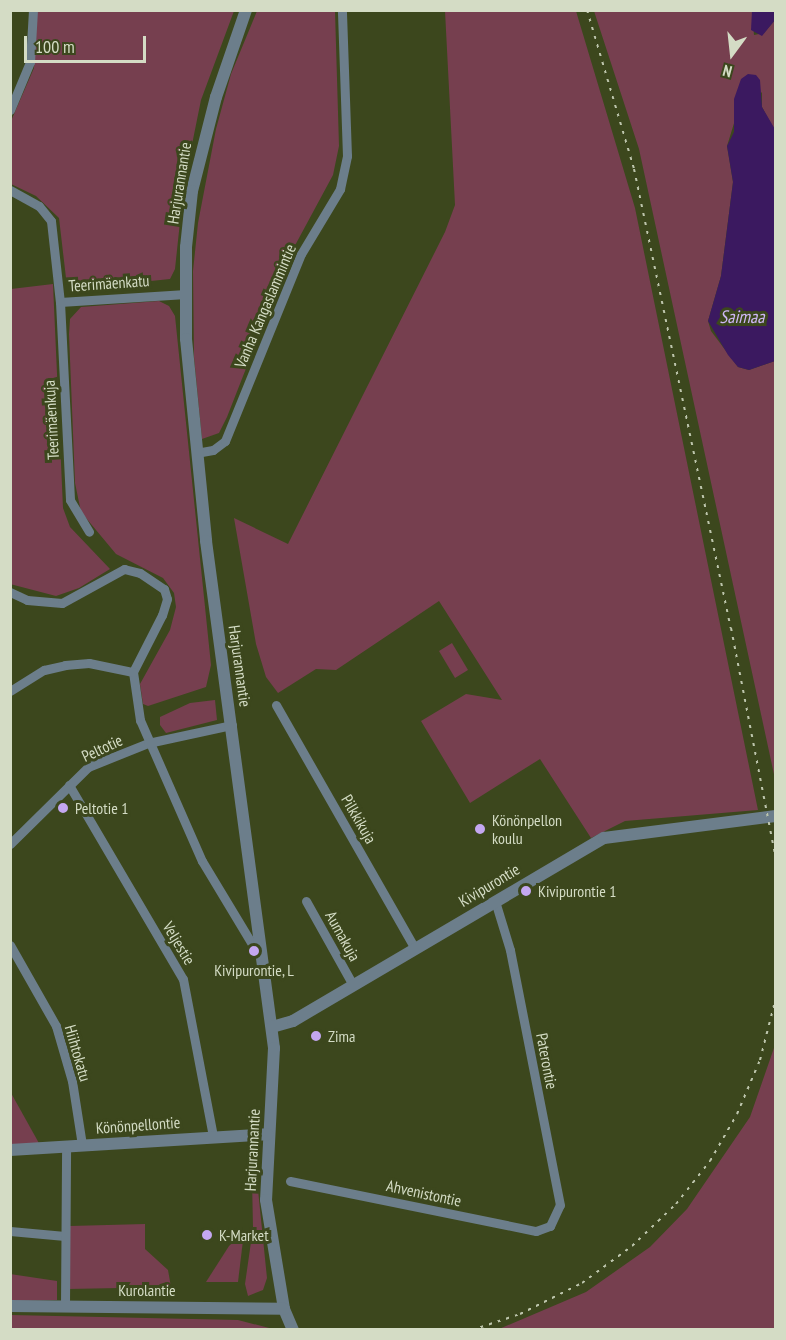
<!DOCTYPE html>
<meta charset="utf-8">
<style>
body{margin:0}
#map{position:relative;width:786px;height:1340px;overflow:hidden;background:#3c471d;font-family:"PT Sans Narrow",sans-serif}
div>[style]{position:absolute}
.green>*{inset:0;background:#763f4f}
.water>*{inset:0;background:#3b1960}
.minor>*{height:9px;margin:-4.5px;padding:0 4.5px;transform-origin:4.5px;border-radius:4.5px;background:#6c7e8b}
.tertiary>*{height:12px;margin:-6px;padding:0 6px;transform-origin:6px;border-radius:6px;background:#6c7e8b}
.rail>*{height:2px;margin-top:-1px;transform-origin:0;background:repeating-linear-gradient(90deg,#bdc5ac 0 3px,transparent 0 9px)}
.dots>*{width:16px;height:16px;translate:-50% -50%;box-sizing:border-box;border:3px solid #3c471d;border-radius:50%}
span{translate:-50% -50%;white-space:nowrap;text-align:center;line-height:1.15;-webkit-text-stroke:6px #3c471d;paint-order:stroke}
.street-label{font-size:16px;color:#d4dcc5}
.poi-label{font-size:16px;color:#d4dcc5}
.left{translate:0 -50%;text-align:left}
.water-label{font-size:18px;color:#ceb7f5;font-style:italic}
.frame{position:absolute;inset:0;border:12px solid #d4dcc5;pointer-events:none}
.north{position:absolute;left:702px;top:24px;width:60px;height:60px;-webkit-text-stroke:4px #3c471d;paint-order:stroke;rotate:195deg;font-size:16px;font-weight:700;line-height:24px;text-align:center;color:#d4dcc5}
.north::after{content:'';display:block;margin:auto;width:21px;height:27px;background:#d4dcc5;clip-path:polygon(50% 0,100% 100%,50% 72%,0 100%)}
.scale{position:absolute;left:24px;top:36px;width:122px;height:27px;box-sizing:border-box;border:3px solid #d4dcc5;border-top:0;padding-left:8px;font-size:18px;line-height:21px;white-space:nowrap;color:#d4dcc5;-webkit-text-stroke:4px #3c471d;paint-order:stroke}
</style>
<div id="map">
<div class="green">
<i style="clip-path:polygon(37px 11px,234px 11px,201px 100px,184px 184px,175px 269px,170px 279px,75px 289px,66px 278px,59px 218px,36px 196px,11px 184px,11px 121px,34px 68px)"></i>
<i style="clip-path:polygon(257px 11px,335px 11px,339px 146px,333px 175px,292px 251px,227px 417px,219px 433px,202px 439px,194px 357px,193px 271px,198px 223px,216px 129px,231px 74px)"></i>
<i style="clip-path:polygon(445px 11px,576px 11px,635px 208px,758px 810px,625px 821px,591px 838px,540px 759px,470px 803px,421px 721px,466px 694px,502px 700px,439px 601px,336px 670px,316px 669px,278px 693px,266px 677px,256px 644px,234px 518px,288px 544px,445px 232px,455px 205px)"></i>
<i style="clip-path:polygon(594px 11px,752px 11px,754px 35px,764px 33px,775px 20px,775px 131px,762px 107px,762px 92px,735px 120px,727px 146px,733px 182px,721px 276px,708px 321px,711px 331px,738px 367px,749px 370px,775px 361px,775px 779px,639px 149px)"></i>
<i style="clip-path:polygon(53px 284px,63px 508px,70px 527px,110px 569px,79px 588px,56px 596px,10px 584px,11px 289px)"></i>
<i style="clip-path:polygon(159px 301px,169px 306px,175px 316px,211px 665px,206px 687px,148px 706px,143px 704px,140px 684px,170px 630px,176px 607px,174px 593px,163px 578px,116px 554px,81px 512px,75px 483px,69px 334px,70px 319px,81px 307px)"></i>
<i style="clip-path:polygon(452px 643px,468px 670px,455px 678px,439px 651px)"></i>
<i style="clip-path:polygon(215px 700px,217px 720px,166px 733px,160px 725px,160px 717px,190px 703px)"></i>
<i style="clip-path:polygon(775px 1045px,775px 1329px,499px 1329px,586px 1292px,650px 1247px,687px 1209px,750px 1117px)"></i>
<i style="clip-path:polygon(11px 1093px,40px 1145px,11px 1146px)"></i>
<i style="clip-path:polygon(252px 1180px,257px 1180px,267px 1278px,263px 1290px,248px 1296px,245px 1284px,253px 1228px)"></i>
<i style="clip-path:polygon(145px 1224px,145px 1249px,168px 1270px,171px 1287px,68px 1289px,70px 1226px)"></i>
<i style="clip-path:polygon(244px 1232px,238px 1282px,206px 1282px,229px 1246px)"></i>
<i style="clip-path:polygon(10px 1274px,57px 1281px,57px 1300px,11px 1301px)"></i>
<i style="clip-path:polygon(11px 1315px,238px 1320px,273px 1329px,11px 1329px)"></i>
</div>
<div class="water">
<i style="clip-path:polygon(752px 11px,775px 11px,775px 20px,762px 36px,751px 30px)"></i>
<i style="clip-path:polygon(748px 74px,756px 75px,760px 80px,762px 107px,776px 131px,775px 361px,749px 370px,738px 367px,728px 355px,708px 321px,721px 276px,733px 182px,727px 146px,734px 132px,734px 99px,741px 79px)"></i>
</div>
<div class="minor">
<i style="left:10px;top:110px;width:52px;rotate:-67.4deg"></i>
<i style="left:30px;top:62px;width:52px;rotate:-86.7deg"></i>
<i style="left:10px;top:190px;width:33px;rotate:29deg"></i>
<i style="left:39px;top:206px;width:19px;rotate:51deg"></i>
<i style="left:51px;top:221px;width:81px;rotate:83.7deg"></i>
<i style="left:60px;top:302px;width:126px;rotate:-3.6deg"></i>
<i style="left:60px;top:302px;width:198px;rotate:87.1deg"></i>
<i style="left:70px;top:500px;width:37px;rotate:59deg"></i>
<i style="left:196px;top:453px;width:17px;rotate:-10deg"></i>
<i style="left:213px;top:450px;width:15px;rotate:-37deg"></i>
<i style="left:225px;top:441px;width:202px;rotate:-67.9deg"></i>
<i style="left:301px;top:254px;width:76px;rotate:-59deg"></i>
<i style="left:340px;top:189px;width:34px;rotate:-78deg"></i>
<i style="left:347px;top:156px;width:146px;rotate:-92deg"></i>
<i style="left:10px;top:592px;width:19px;rotate:25deg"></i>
<i style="left:27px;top:600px;width:35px;rotate:5deg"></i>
<i style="left:62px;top:603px;width:71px;rotate:-28.7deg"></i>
<i style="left:124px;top:569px;width:16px;rotate:14deg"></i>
<i style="left:140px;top:573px;width:29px;rotate:34deg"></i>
<i style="left:164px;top:589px;width:10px;rotate:73deg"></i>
<i style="left:167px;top:599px;width:17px;rotate:107deg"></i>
<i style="left:162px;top:615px;width:64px;rotate:117deg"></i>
<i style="left:133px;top:672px;width:49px;rotate:81.7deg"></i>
<i style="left:140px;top:720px;width:154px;rotate:66.3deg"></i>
<i style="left:202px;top:861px;width:97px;rotate:58.9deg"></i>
<i style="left:252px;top:944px;width:8px;rotate:7deg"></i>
<i style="left:10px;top:691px;width:40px;rotate:-32deg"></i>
<i style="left:44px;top:670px;width:22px;rotate:-13deg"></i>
<i style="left:65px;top:665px;width:24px;rotate:-5deg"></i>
<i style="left:89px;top:663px;width:45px;rotate:11.6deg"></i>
<i style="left:276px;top:705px;width:281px;rotate:60.3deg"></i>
<i style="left:69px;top:785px;width:225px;rotate:59.6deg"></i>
<i style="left:183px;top:979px;width:160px;rotate:79.2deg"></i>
<i style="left:10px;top:844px;width:110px;rotate:-44.6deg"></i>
<i style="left:88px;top:767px;width:65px;rotate:-21.8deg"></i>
<i style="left:148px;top:743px;width:86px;rotate:-12.1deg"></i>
<i style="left:306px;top:901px;width:96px;rotate:60.8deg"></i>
<i style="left:10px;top:945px;width:93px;rotate:60.4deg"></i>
<i style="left:56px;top:1026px;width:57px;rotate:73.8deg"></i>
<i style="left:72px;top:1081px;width:65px;rotate:81.1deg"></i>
<i style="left:290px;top:1181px;width:251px;rotate:11.5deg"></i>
<i style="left:536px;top:1231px;width:15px;rotate:-20deg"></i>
<i style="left:550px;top:1226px;width:23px;rotate:-65deg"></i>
<i style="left:560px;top:1205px;width:260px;rotate:-101.1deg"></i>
<i style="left:510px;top:950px;width:51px;rotate:-107deg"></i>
<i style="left:10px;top:1231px;width:55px;rotate:5.2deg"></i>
<i style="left:65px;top:1306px;width:159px;rotate:-89.6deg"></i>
</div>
<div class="tertiary">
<i style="left:246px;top:10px;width:92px;rotate:109deg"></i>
<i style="left:216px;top:97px;width:97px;rotate:104.3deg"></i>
<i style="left:192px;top:191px;width:56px;rotate:96.1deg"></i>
<i style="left:186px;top:247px;width:92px;rotate:90deg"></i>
<i style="left:186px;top:339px;width:203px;rotate:84.3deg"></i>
<i style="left:206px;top:541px;width:512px;rotate:82.36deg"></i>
<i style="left:274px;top:1048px;width:152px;rotate:93deg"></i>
<i style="left:266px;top:1200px;width:110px;rotate:80.6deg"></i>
<i style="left:284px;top:1309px;width:23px;rotate:67deg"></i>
<i style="left:272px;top:1027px;width:22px;rotate:-16deg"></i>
<i style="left:293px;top:1021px;width:361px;rotate:-30.5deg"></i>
<i style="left:604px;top:838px;width:173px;rotate:-7.3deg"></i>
<i style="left:10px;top:1150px;width:258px;rotate:-3.5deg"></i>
<i style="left:10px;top:1306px;width:274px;rotate:0.6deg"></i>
</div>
<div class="rail">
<i style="left:587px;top:10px;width:166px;rotate:73.5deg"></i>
<i style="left:634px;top:169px;width:469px;rotate:78.1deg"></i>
<i style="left:731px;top:628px;width:235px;rotate:79deg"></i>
<i style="left:472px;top:1330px;width:51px;rotate:-18.4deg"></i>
<i style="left:520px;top:1314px;width:69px;rotate:-26.6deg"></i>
<i style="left:582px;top:1283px;width:62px;rotate:-36.5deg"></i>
<i style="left:632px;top:1246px;width:61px;rotate:-43.7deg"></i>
<i style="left:676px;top:1204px;width:55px;rotate:-51.7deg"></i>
<i style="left:710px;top:1161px;width:54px;rotate:-60.1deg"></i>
<i style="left:737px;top:1114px;width:59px;rotate:-66.9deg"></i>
<i style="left:760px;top:1060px;width:65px;rotate:-75.7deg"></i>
</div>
<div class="dots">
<i style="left:63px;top:808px;background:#c4a7f1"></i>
<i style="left:480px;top:829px;background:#c4a7f1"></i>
<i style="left:526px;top:891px;background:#c4a7f1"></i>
<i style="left:254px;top:951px;background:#c4a7f1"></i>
<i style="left:316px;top:1036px;background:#c4a7f1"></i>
<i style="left:207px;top:1235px;background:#c4a7f1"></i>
</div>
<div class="street-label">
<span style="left:179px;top:183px;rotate:-81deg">Harjurannantie</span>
<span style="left:109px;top:283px;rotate:-4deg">Teerimäenkatu</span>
<span style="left:265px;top:306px;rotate:-67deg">Vanha Kangaslammintie</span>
<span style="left:51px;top:420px;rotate:-93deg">Teerimäenkuja</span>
<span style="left:240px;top:666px;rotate:82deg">Harjurannantie</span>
<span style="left:102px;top:748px;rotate:-25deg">Peltotie</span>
<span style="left:359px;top:819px;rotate:60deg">Pilkkikuja</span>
<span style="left:489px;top:885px;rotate:-31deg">Kivipurontie</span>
<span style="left:343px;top:936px;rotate:61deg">Aumakuja</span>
<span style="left:179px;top:943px;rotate:59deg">Veljestie</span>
<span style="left:78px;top:1053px;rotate:74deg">Hiihtokatu</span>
<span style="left:547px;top:1061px;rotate:79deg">Paterontie</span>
<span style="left:138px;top:1125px;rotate:-4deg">Könönpellontie</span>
<span style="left:252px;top:1150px;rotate:-87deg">Harjurannantie</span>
<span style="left:424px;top:1193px;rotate:12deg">Ahvenistontie</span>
<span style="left:147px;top:1290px">Kurolantie</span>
</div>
<div class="poi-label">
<span class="left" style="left:75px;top:808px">Peltotie 1</span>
<span class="left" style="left:492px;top:829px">Könönpellon<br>koulu</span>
<span class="left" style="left:538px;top:891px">Kivipurontie 1</span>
<span style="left:254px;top:970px">Kivipurontie, L</span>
<span class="left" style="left:328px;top:1036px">Zima</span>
<span class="left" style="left:219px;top:1235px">K-Market</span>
</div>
<div class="water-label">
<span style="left:742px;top:317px">Saimaa</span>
</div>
<div class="frame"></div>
<div class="north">N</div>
<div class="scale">100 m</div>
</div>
